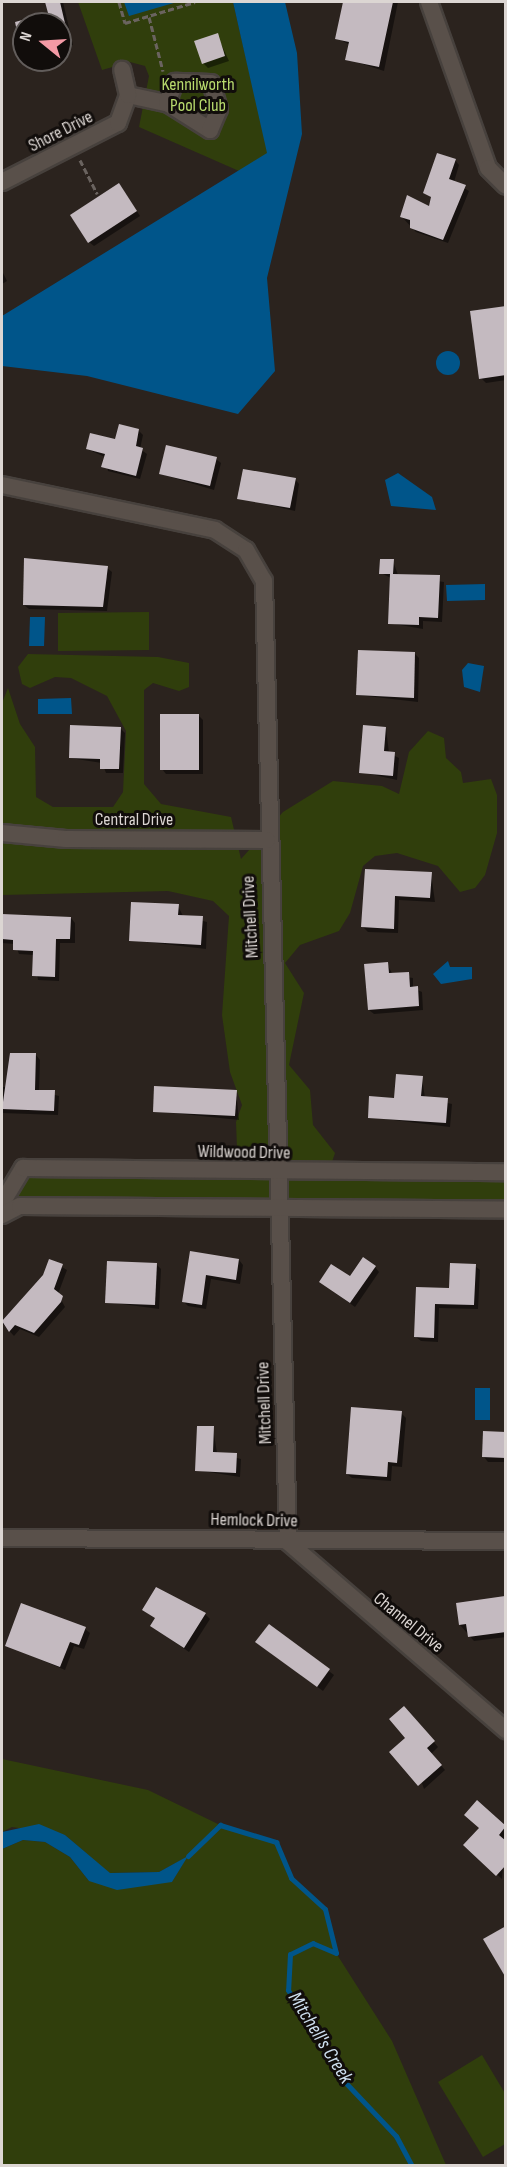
<!DOCTYPE html>
<style>
body{margin:0}
#map{position:relative;width:507px;height:2167px;overflow:hidden;background:#2b231e;font-family:"Sofia Sans Condensed",sans-serif}
div>[style]{position:absolute}
.green>*{inset:0;background:#303e0c}
.water>*{inset:0;background:#00558a}
.round{border-radius:50%}
.shadow>*{inset:0;background:#0007}
.stream>*{height:5px;margin:-2.5px;padding:0 2.5px;transform-origin:2.5px;border-radius:2.5px;background:#00558a}
.building>*{inset:0;background:#c4bac0}
.path>*{height:3px;margin-top:-1.5px;transform-origin:0;background:repeating-linear-gradient(90deg,#6a635f 0 6px,transparent 0 9px)}
.roads{filter:drop-shadow(2px 0 #47413d) drop-shadow(-2px 0 #47413d) drop-shadow(0 2px #47413d) drop-shadow(0 -2px #47413d)}
.minor>*{height:16px;margin:-8px;padding:0 8px;transform-origin:8px;border-radius:8px;background:#59504a}
span{translate:-50% -50%;white-space:nowrap;text-align:center;line-height:1.15;-webkit-text-stroke:6px #110d0b;paint-order:stroke}
.park-label{font-size:18px;color:#b9db6e}
.street-label{font-size:18px;color:#dcd6d3}
.water-label{font-size:20px;color:#cedfef;font-style:italic}
.frame{position:absolute;inset:0;border:3px solid #dcd6d3;pointer-events:none}
.north{position:absolute;left:12px;top:12px;width:60px;height:60px;box-sizing:border-box;background:#110d0b;border:2px solid #625d5b;border-radius:50%;rotate:288deg;font-size:16px;font-weight:700;line-height:24px;text-align:center;color:#dcd6d3}
.north::after{content:'';display:block;margin:auto;width:21px;height:27px;background:#f49aa5;clip-path:polygon(50% 0,100% 100%,50% 72%,0 100%)}
</style>
<div id="map">
<div class="green">
<i style="clip-path:polygon(78px 2px,233px 2px,268px 153px,239px 171px,139px 127px,149px 76px,145px 66px,130px 62px,102px 70px)"></i>
<i style="clip-path:polygon(149px 612px,149px 650px,58px 651px,58px 613px)"></i>
<i style="clip-path:polygon(28px 654px,158px 657px,189px 663px,189px 687px,179px 691px,153px 683px,144px 690px,144px 784px,161px 804px,231px 817px,241px 859px,283px 812px,333px 781px,382px 786px,399px 794px,409px 752px,428px 731px,444px 738px,446px 758px,461px 772px,463px 783px,491px 779px,497px 795px,497px 833px,485px 875px,475px 888px,460px 892px,438px 866px,397px 853px,375px 856px,363px 866px,350px 913px,339px 931px,300px 945px,285px 963px,304px 993px,289px 1065px,310px 1090px,313px 1125px,335px 1153px,330px 1168px,272px 1165px,237px 1148px,236px 1122px,242px 1105px,230px 1072px,222px 1015px,229px 916px,213px 901px,168px 891px,2px 895px,2px 703px,8px 688px,20px 724px,35px 747px,36px 797px,53px 807px,113px 807px,123px 792px,126px 731px,107px 696px,71px 678px,55px 677px,30px 688px,22px 684px,18px 667px)"></i>
<i style="clip-path:polygon(23px 1168px,505px 1172px,505px 1209px,21px 1206px,2px 1215px)"></i>
<i style="clip-path:polygon(2px 1759px,148px 1790px,220px 1825px,276px 1842px,291px 1878px,325px 1909px,336px 1953px,392px 2041px,446px 2165px,2px 2165px,2px 1849px,23px 1840px,45px 1842px,70px 1857px,89px 1881px,172px 1882px,187px 1857px,159px 1872px,109px 1873px,65px 1835px,12px 1827px,2px 1832px)"></i>
<i style="clip-path:polygon(482px 2055px,506px 2095px,505px 2144px,483px 2157px,438px 2082px)"></i>
</div>
<div class="water">
<i style="clip-path:polygon(124px 2px,177px 2px,129px 16px)"></i>
<i style="clip-path:polygon(233px 2px,285px 2px,297px 53px,302px 134px,267px 278px,275px 371px,238px 414px,87px 376px,2px 366px,2px 316px,267px 153px)"></i>
<i class="round" style="left:436px;top:351px;width:24px;height:24px"></i>
<i style="clip-path:polygon(398px 473px,432px 497px,436px 510px,391px 506px,385px 480px)"></i>
<i style="clip-path:polygon(485px 584px,485px 600px,447px 601px,446px 585px)"></i>
<i style="clip-path:polygon(30px 617px,45px 617px,44px 646px,29px 646px)"></i>
<i style="clip-path:polygon(468px 663px,484px 666px,480px 692px,464px 687px,462px 670px)"></i>
<i style="clip-path:polygon(71px 698px,72px 714px,38px 714px,38px 699px)"></i>
<i style="clip-path:polygon(448px 961px,450px 967px,472px 967px,472px 979px,441px 984px,433px 974px)"></i>
<i style="clip-path:polygon(475px 1388px,490px 1388px,490px 1420px,475px 1420px)"></i>
<i style="clip-path:polygon(39px 1824px,65px 1835px,110px 1873px,159px 1872px,188px 1856px,172px 1882px,117px 1890px,89px 1881px,70px 1857px,45px 1842px,23px 1840px,2px 1849px,2px 1832px)"></i>
</div>
<div class="shadow">
<i style="clip-path:polygon(47px 2px,63px 2px,73px 45px,60px 48px,60px 24px,24px 24px,24px 40px,20px 36px,17px 23px,50px 15px)"></i>
<i style="clip-path:polygon(344px 2px,398px 2px,384px 71px,347px 59px,350px 45px,337px 38px)"></i>
<i style="clip-path:polygon(217px 35px,229px 61px,208px 68px,203px 63px)"></i>
<i style="clip-path:polygon(455px 160px,459px 165px,454px 182px,469px 191px,448px 243px,416px 232px,401px 216px,430px 208px,433px 199px,425px 192px)"></i>
<i style="clip-path:polygon(123px 190px,140px 216px,94px 246px,89px 242px)"></i>
<i style="clip-path:polygon(2px 271px,7px 281px,2px 284px)"></i>
<i style="clip-path:polygon(506px 308px,506px 380px,486px 383px,481px 378px)"></i>
<i style="clip-path:polygon(139px 431px,143px 435px,140px 449px,147px 454px,140px 479px,108px 471px,105px 457px,87px 449px)"></i>
<i style="clip-path:polygon(216px 459px,221px 463px,214px 490px,161px 474px)"></i>
<i style="clip-path:polygon(295px 479px,299px 484px,295px 511px,239px 498px)"></i>
<i style="clip-path:polygon(25px 560px,107px 568px,112px 572px,107px 611px,29px 609px,24px 605px)"></i>
<i style="clip-path:polygon(393px 561px,398px 575px,444px 582px,442px 622px,423px 621px,423px 629px,389px 623px,391px 578px,381px 573px)"></i>
<i style="clip-path:polygon(415px 654px,419px 658px,418px 702px,358px 695px)"></i>
<i style="clip-path:polygon(198px 715px,203px 720px,203px 774px,166px 774px,162px 769px)"></i>
<i style="clip-path:polygon(120px 728px,125px 733px,123px 773px,106px 773px,102px 763px,70px 758px)"></i>
<i style="clip-path:polygon(386px 728px,389px 753px,399px 758px,397px 780px,361px 772px)"></i>
<i style="clip-path:polygon(366px 870px,431px 873px,435px 902px,399px 900px,398px 933px,368px 932px,363px 927px)"></i>
<i style="clip-path:polygon(178px 906px,183px 916px,207px 922px,206px 949px,130px 940px)"></i>
<i style="clip-path:polygon(2px 916px,71px 918px,75px 923px,75px 943px,60px 943px,59px 981px,38px 980px,34px 955px,19px 954px,15px 944px,2px 943px)"></i>
<i style="clip-path:polygon(387px 964px,393px 975px,413px 978px,413px 988px,422px 992px,423px 1010px,374px 1014px,369px 1010px)"></i>
<i style="clip-path:polygon(36px 1055px,40px 1060px,39px 1091px,59px 1096px,58px 1115px,2px 1113px,2px 1087px,11px 1087px)"></i>
<i style="clip-path:polygon(422px 1078px,425px 1098px,452px 1104px,450px 1127px,369px 1117px)"></i>
<i style="clip-path:polygon(236px 1092px,239px 1120px,154px 1111px)"></i>
<i style="clip-path:polygon(191px 1253px,239px 1260px,243px 1265px,240px 1284px,211px 1279px,206px 1309px,188px 1306px,184px 1302px)"></i>
<i style="clip-path:polygon(50px 1260px,67px 1270px,58px 1294px,65px 1307px,39px 1337px,20px 1329px,14px 1336px,2px 1323px,44px 1276px)"></i>
<i style="clip-path:polygon(157px 1265px,161px 1269px,159px 1309px,107px 1302px)"></i>
<i style="clip-path:polygon(475px 1266px,480px 1270px,478px 1309px,439px 1308px,438px 1342px,421px 1341px,416px 1337px,418px 1288px,450px 1290px)"></i>
<i style="clip-path:polygon(375px 1267px,379px 1272px,355px 1307px,326px 1286px)"></i>
<i style="clip-path:polygon(401px 1413px,406px 1418px,402px 1467px,392px 1466px,391px 1481px,352px 1478px,347px 1474px)"></i>
<i style="clip-path:polygon(213px 1428px,217px 1453px,241px 1459px,240px 1477px,196px 1470px)"></i>
<i style="clip-path:polygon(506px 1433px,506px 1462px,488px 1462px,484px 1457px)"></i>
<i style="clip-path:polygon(506px 1599px,506px 1637px,474px 1641px,460px 1625px)"></i>
<i style="clip-path:polygon(205px 1614px,210px 1619px,189px 1652px,152px 1626px,156px 1619px)"></i>
<i style="clip-path:polygon(269px 1626px,334px 1675px,323px 1691px,262px 1646px)"></i>
<i style="clip-path:polygon(85px 1629px,90px 1633px,84px 1649px,74px 1646px,65px 1670px,6px 1645px)"></i>
<i style="clip-path:polygon(408px 1712px,438px 1747px,431px 1754px,445px 1770px,424px 1789px,407px 1739px)"></i>
<i style="clip-path:polygon(477px 1802px,506px 1828px,502px 1879px,465px 1845px,480px 1828px)"></i>
</div>
<div class="stream">
<i style="left:188px;top:1856px;width:45px;rotate:-44.1deg"></i>
<i style="left:220px;top:1825px;width:59px;rotate:16.9deg"></i>
<i style="left:276px;top:1842px;width:39px;rotate:67deg"></i>
<i style="left:291px;top:1878px;width:46px;rotate:42.4deg"></i>
<i style="left:325px;top:1909px;width:45px;rotate:76deg"></i>
<i style="left:336px;top:1953px;width:25px;rotate:-157deg"></i>
<i style="left:313px;top:1943px;width:25px;rotate:154deg"></i>
<i style="left:290px;top:1954px;width:36px;rotate:93deg"></i>
<i style="left:288px;top:1990px;width:107px;rotate:58.4deg"></i>
<i style="left:344px;top:2081px;width:76px;rotate:46.6deg"></i>
<i style="left:396px;top:2136px;width:34px;rotate:62deg"></i>
</div>
<div class="building">
<i style="clip-path:polygon(45px 2px,60px 2px,69px 40px,60px 42px,60px 24px,24px 24px,24px 35px,18px 36px,15px 22px,48px 13px)"></i>
<i style="clip-path:polygon(343px 2px,393px 2px,379px 67px,345px 60px,349px 42px,335px 39px)"></i>
<i style="clip-path:polygon(218px 33px,225px 56px,202px 64px,194px 41px)"></i>
<i style="clip-path:polygon(437px 153px,456px 159px,449px 179px,466px 185px,443px 240px,410px 228px,410px 220px,400px 217px,407px 195px,429px 206px,431px 197px,423px 193px)"></i>
<i style="clip-path:polygon(119px 183px,137px 211px,88px 243px,70px 215px)"></i>
<i style="clip-path:polygon(506px 306px,506px 375px,479px 379px,470px 311px)"></i>
<i style="clip-path:polygon(119px 424px,139px 429px,136px 446px,143px 448px,136px 476px,101px 467px,105px 454px,86px 449px,90px 433px,115px 439px)"></i>
<i style="clip-path:polygon(166px 445px,217px 457px,210px 486px,159px 474px)"></i>
<i style="clip-path:polygon(243px 469px,296px 478px,290px 508px,237px 499px)"></i>
<i style="clip-path:polygon(24px 558px,108px 566px,103px 607px,23px 605px)"></i>
<i style="clip-path:polygon(380px 559px,394px 559px,393px 574px,440px 575px,438px 618px,419px 617px,419px 625px,388px 624px,390px 574px,379px 574px)"></i>
<i style="clip-path:polygon(358px 650px,415px 652px,414px 698px,356px 695px)"></i>
<i style="clip-path:polygon(160px 714px,199px 714px,199px 770px,160px 770px)"></i>
<i style="clip-path:polygon(70px 725px,121px 727px,119px 769px,100px 769px,100px 759px,69px 758px)"></i>
<i style="clip-path:polygon(363px 725px,386px 727px,384px 751px,395px 752px,393px 776px,359px 773px)"></i>
<i style="clip-path:polygon(365px 869px,432px 872px,430px 898px,395px 896px,394px 929px,361px 927px)"></i>
<i style="clip-path:polygon(131px 902px,179px 904px,178px 915px,203px 916px,201px 945px,129px 941px)"></i>
<i style="clip-path:polygon(2px 914px,71px 917px,70px 939px,56px 939px,55px 977px,32px 976px,33px 951px,13px 950px,13px 940px,2px 939px)"></i>
<i style="clip-path:polygon(388px 962px,389px 973px,409px 972px,410px 987px,418px 986px,419px 1006px,368px 1010px,364px 964px)"></i>
<i style="clip-path:polygon(10px 1053px,36px 1053px,35px 1090px,55px 1090px,54px 1111px,2px 1109px)"></i>
<i style="clip-path:polygon(396px 1074px,423px 1076px,421px 1096px,448px 1098px,446px 1123px,368px 1118px,369px 1096px,394px 1098px)"></i>
<i style="clip-path:polygon(154px 1086px,237px 1090px,235px 1116px,153px 1112px)"></i>
<i style="clip-path:polygon(190px 1251px,239px 1259px,236px 1280px,206px 1275px,202px 1305px,182px 1302px)"></i>
<i style="clip-path:polygon(363px 1257px,376px 1266px,350px 1303px,319px 1282px,331px 1264px,350px 1276px)"></i>
<i style="clip-path:polygon(49px 1259px,63px 1264px,54px 1289px,63px 1296px,61px 1302px,34px 1333px,15px 1325px,9px 1332px,2px 1321px,43px 1275px)"></i>
<i style="clip-path:polygon(107px 1261px,157px 1263px,155px 1305px,105px 1303px)"></i>
<i style="clip-path:polygon(450px 1263px,476px 1264px,474px 1305px,435px 1304px,434px 1338px,414px 1337px,416px 1287px,449px 1288px)"></i>
<i style="clip-path:polygon(351px 1407px,402px 1411px,397px 1463px,388px 1462px,387px 1477px,346px 1474px)"></i>
<i style="clip-path:polygon(197px 1426px,214px 1426px,213px 1452px,237px 1453px,236px 1473px,195px 1471px)"></i>
<i style="clip-path:polygon(483px 1431px,506px 1432px,506px 1458px,482px 1457px)"></i>
<i style="clip-path:polygon(156px 1587px,206px 1613px,184px 1648px,150px 1626px,155px 1618px,142px 1610px)"></i>
<i style="clip-path:polygon(505px 1596px,506px 1632px,468px 1637px,466px 1624px,459px 1625px,456px 1603px)"></i>
<i style="clip-path:polygon(21px 1603px,86px 1627px,79px 1645px,70px 1642px,60px 1667px,5px 1646px)"></i>
<i style="clip-path:polygon(269px 1624px,330px 1669px,317px 1687px,255px 1642px)"></i>
<i style="clip-path:polygon(404px 1706px,435px 1741px,427px 1748px,442px 1765px,418px 1786px,389px 1752px,405px 1738px,389px 1719px)"></i>
<i style="clip-path:polygon(477px 1800px,506px 1826px,499px 1835px,506px 1841px,506px 1865px,496px 1876px,463px 1845px,479px 1828px,464px 1815px)"></i>
<i style="clip-path:polygon(506px 1926px,506px 1978px,483px 1939px)"></i>
</div>
<div class="path">
<i style="left:119px;top:2px;width:22px;rotate:74deg"></i>
<i style="left:125px;top:23px;width:73px;rotate:-16.7deg"></i>
<i style="left:149px;top:17px;width:56px;rotate:75.5deg"></i>
<i style="left:80px;top:160px;width:38px;rotate:63deg"></i>
</div>
<div class="roads">
<div class="minor">
<i style="left:429px;top:2px;width:176px;rotate:70.4deg"></i>
<i style="left:488px;top:168px;width:25px;rotate:45deg"></i>
<i style="left:128px;top:95px;width:40px;rotate:12deg"></i>
<i style="left:167px;top:103px;width:51px;rotate:32.1deg"></i>
<i style="left:210px;top:130px;width:23px;rotate:-67deg"></i>
<i style="left:219px;top:109px;width:27px;rotate:-107deg"></i>
<i style="left:211px;top:83px;width:36px;rotate:-178deg"></i>
<i style="left:175px;top:82px;width:22px;rotate:111deg"></i>
<i style="left:2px;top:182px;width:130px;rotate:-27deg"></i>
<i style="left:118px;top:123px;width:30px;rotate:-70deg"></i>
<i style="left:128px;top:95px;width:26px;rotate:-103deg"></i>
<i style="left:2px;top:485px;width:218px;rotate:11.9deg"></i>
<i style="left:215px;top:530px;width:37px;rotate:33deg"></i>
<i style="left:246px;top:550px;width:36px;rotate:60deg"></i>
<i style="left:264px;top:581px;width:961px;rotate:88.57deg"></i>
<i style="left:288px;top:1542px;width:288px;rotate:40.8deg"></i>
<i style="left:2px;top:833px;width:64px;rotate:5.4deg"></i>
<i style="left:66px;top:839px;width:201px;rotate:0.3deg"></i>
<i style="left:2px;top:1203px;width:41px;rotate:-59deg"></i>
<i style="left:23px;top:1168px;width:483px;rotate:0.5deg"></i>
<i style="left:2px;top:1215px;width:20px;rotate:-27deg"></i>
<i style="left:20px;top:1206px;width:486px;rotate:0.4deg"></i>
<i style="left:2px;top:1538px;width:504px;rotate:0.34deg"></i>
</div>
</div>
<div class="park-label">
<span style="left:198px;top:96px">Kennilworth<br>Pool Club</span>
</div>
<div class="street-label">
<span style="left:61px;top:132px;rotate:-27deg">Shore Drive</span>
<span style="left:134px;top:820px">Central Drive</span>
<span style="left:251px;top:917px;rotate:-93deg">Mitchell Drive</span>
<span style="left:244px;top:1153px;rotate:1deg">Wildwood Drive</span>
<span style="left:265px;top:1403px;rotate:-92deg">Mitchell Drive</span>
<span style="left:254px;top:1521px;rotate:1deg">Hemlock Drive</span>
<span style="left:408px;top:1623px;rotate:39deg">Channel Drive</span>
</div>
<div class="water-label">
<span style="left:320px;top:2038px;rotate:58deg">Mitchell's Creek</span>
</div>
<div class="frame"></div>
<div class="north">N</div>
</div>
